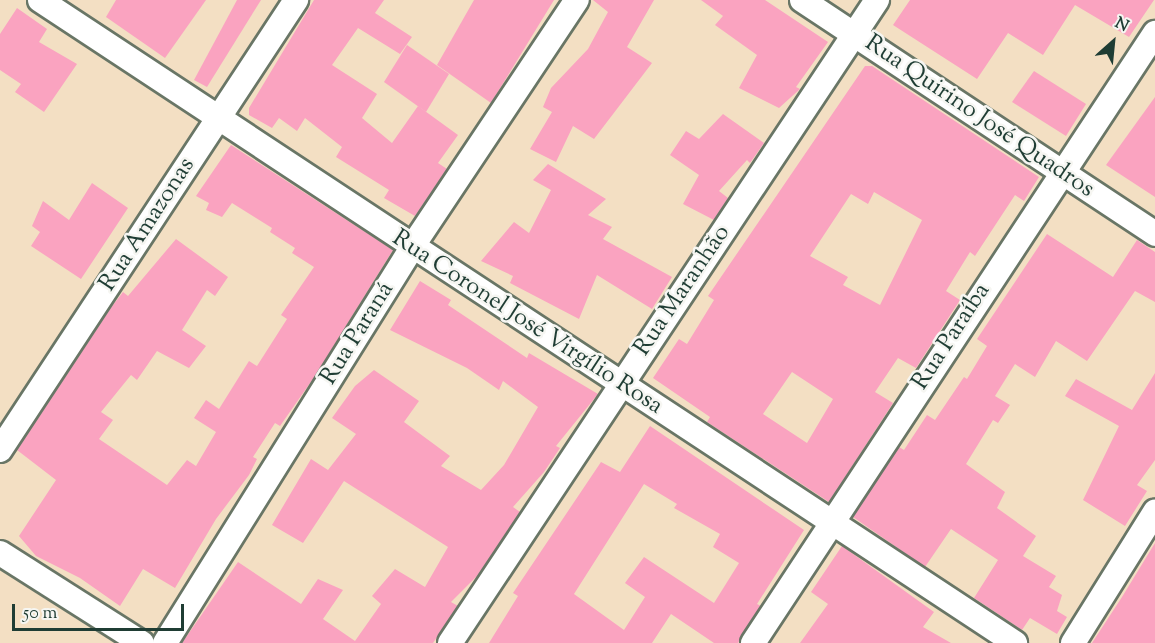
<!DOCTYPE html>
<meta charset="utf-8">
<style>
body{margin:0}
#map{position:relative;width:1155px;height:643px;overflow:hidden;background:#f3dfc3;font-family:"Sorts Mill Goudy",serif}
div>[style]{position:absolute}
.building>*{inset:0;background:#faa3c0}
.roads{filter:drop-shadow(2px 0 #697666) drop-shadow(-2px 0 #697666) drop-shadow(0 2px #697666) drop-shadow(0 -2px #697666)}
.minor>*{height:24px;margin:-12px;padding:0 12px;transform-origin:12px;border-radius:12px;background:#fff}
span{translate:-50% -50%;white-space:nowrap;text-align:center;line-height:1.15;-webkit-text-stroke:5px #f6f6f2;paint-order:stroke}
.street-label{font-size:24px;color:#1f3d34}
.north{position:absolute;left:1083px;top:12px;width:60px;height:60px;-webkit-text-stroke:4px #f6f6f2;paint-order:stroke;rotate:27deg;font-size:16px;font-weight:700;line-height:24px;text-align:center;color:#1f3d34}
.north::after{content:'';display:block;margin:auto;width:21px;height:27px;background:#1f3d34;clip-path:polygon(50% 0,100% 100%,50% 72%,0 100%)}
.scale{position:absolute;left:12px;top:604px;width:172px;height:27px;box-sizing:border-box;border:3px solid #1f3d34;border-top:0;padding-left:8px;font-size:18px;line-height:21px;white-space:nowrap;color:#1f3d34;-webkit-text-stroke:4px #f6f6f2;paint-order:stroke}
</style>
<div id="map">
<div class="building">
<i style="clip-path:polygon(116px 0,206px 0,165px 58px,106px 17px)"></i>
<i style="clip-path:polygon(237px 0,261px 0,207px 87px,194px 80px)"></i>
<i style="clip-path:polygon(314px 0,384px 0,375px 13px,412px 37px,400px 54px,358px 28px,332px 65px,377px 94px,362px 118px,392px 143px,418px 106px,458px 135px,438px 163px,447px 169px,415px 216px,384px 198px,389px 190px,336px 157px,342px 147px,305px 118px,297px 131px,279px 118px,272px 128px,249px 115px,249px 108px)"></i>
<i style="clip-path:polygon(474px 0,554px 0,491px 103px,437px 65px)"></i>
<i style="clip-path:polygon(593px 0,654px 0,627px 47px,652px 63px,594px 139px,573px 126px,556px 162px,530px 149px,552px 112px,543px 107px,551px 88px,588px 49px,608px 12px)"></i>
<i style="clip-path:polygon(701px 0,765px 0,828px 42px,796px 87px,800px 89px,779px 108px,739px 88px,757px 55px,715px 25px,723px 16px)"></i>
<i style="clip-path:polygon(910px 0,1154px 0,1129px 37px,1075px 5px,1043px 55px,1008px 33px,977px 79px,893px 25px)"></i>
<i style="clip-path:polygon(17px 8px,47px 29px,39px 42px,77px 64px,44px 112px,15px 92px,21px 84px,0 70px,0 34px)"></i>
<i style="clip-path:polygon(407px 45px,449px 74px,426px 112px,384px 82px)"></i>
<i style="clip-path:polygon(evenodd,865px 66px,872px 66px,1039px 177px,1024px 201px,1015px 195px,975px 256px,970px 252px,946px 291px,960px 300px,916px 368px,898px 358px,875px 392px,893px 403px,829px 502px,707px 422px,710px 417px,653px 378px,679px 339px,687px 344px,714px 300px,708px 296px,865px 66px,874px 192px,922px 220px,880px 305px,843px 285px,848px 277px,810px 256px,851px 194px,868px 204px,874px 192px,865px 66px,792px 372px,833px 399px,807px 443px,763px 414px,792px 372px)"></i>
<i style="clip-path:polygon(1034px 71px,1086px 104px,1066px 136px,1012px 102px)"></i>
<i style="clip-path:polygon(1155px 97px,1155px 197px,1106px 165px)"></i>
<i style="clip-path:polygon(723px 114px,764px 143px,750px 163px,747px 160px,719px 191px,728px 198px,714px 220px,683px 204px,699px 175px,670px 155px,686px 131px,699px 139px)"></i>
<i style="clip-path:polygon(231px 145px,393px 250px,315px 376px,280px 426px,275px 423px,253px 457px,257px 459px,249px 475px,216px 519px,175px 588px,143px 569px,120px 606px,80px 578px,36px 556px,19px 536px,56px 480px,17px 450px,110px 309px,123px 292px,128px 296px,176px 239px,228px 277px,215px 296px,207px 290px,182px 330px,206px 346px,189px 368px,157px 351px,137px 380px,131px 375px,101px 412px,113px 420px,99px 439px,167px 485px,187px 460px,196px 466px,216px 432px,194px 418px,206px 400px,219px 409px,249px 361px,257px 366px,287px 319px,281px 315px,314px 267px,292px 253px,295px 248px,270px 232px,272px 228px,232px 203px,222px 217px,206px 210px,209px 203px,196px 196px)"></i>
<i style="clip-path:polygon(548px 164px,606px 199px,588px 215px,612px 227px,603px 239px,672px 277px,652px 309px,597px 275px,579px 319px,510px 283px,513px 276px,481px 261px,514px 222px,529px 233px,551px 190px,533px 180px)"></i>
<i style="clip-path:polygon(92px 183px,128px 208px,81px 279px,31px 246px,40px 232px,32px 226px,43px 201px,69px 220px)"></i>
<i style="clip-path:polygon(1047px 234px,1113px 277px,1137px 240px,1155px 252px,1155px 302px,1135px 291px,1087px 361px,1056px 341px,1035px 377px,1015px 364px,995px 396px,1010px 405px,998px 423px,993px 420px,966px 464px,1005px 492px,997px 508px,1036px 536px,1023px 556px,1056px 576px,1049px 587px,1062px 595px,1057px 611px,1067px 617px,1057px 634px,1030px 618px,1022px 630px,974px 598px,998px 560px,951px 529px,925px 567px,853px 517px,899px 447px,904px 450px,927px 415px,935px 420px,964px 377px,967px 379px,987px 346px,977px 339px)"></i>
<i style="clip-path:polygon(420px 281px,451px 300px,448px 305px,527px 358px,529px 353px,598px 394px,556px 446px,560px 448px,544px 472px,513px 507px,520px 512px,479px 574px,451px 602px,458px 606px,433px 643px,182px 643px,238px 562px,301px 604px,318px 579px,343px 590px,323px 619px,355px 641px,381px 604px,372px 596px,395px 569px,425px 587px,448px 547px,344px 481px,303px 543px,272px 525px,311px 459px,328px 470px,356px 434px,332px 418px,355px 386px,374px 370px,419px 401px,404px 422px,450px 456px,441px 466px,481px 490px,504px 465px,538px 407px,503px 381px,499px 390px,467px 368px,390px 330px)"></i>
<i style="clip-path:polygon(1155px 373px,1155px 460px,1137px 485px,1147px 491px,1125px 526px,1083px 500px,1119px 426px,1065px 396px,1076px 379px,1132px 410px)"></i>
<i style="clip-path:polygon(evenodd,650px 426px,804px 530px,757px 604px,761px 606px,738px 643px,714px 643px,671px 614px,652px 643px,489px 643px,518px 596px,513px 593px,601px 462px,620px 472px,650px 426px,644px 484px,677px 504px,674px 508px,720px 534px,713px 547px,739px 563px,714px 603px,644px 557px,625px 583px,645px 597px,624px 630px,574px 594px,644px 484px)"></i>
<i style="clip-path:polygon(1155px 543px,1155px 643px,1092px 643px,1122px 597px)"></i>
<i style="clip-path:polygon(842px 546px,934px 612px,923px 627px,951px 643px,800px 643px,828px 604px,811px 592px)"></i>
</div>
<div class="roads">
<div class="minor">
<i style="left:40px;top:0;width:1168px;rotate:33.4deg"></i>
<i style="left:802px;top:0;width:424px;rotate:33.5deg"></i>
<i style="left:0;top:450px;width:539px;rotate:-56.66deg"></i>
<i style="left:0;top:553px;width:168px;rotate:32.4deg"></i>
<i style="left:165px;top:643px;width:467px;rotate:-58deg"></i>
<i style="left:412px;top:247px;width:297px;rotate:-56.3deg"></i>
<i style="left:450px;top:643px;width:772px;rotate:-56.41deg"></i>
<i style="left:753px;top:643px;width:731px;rotate:-56.61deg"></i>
<i style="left:1073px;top:643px;width:155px;rotate:-58deg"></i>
</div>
</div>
<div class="street-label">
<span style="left:979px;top:117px;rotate:34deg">Rua Quirino José Quadros</span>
<span style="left:148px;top:225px;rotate:-57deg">Rua Amazonas</span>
<span style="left:683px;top:291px;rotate:-56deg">Rua Maranhão</span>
<span style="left:527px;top:323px;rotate:33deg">Rua Coronel José Virgílio Rosa</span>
<span style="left:358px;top:334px;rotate:-58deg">Rua Paraná</span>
<span style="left:952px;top:337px;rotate:-57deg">Rua Paraíba</span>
</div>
<div class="north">N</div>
<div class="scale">50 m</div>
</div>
